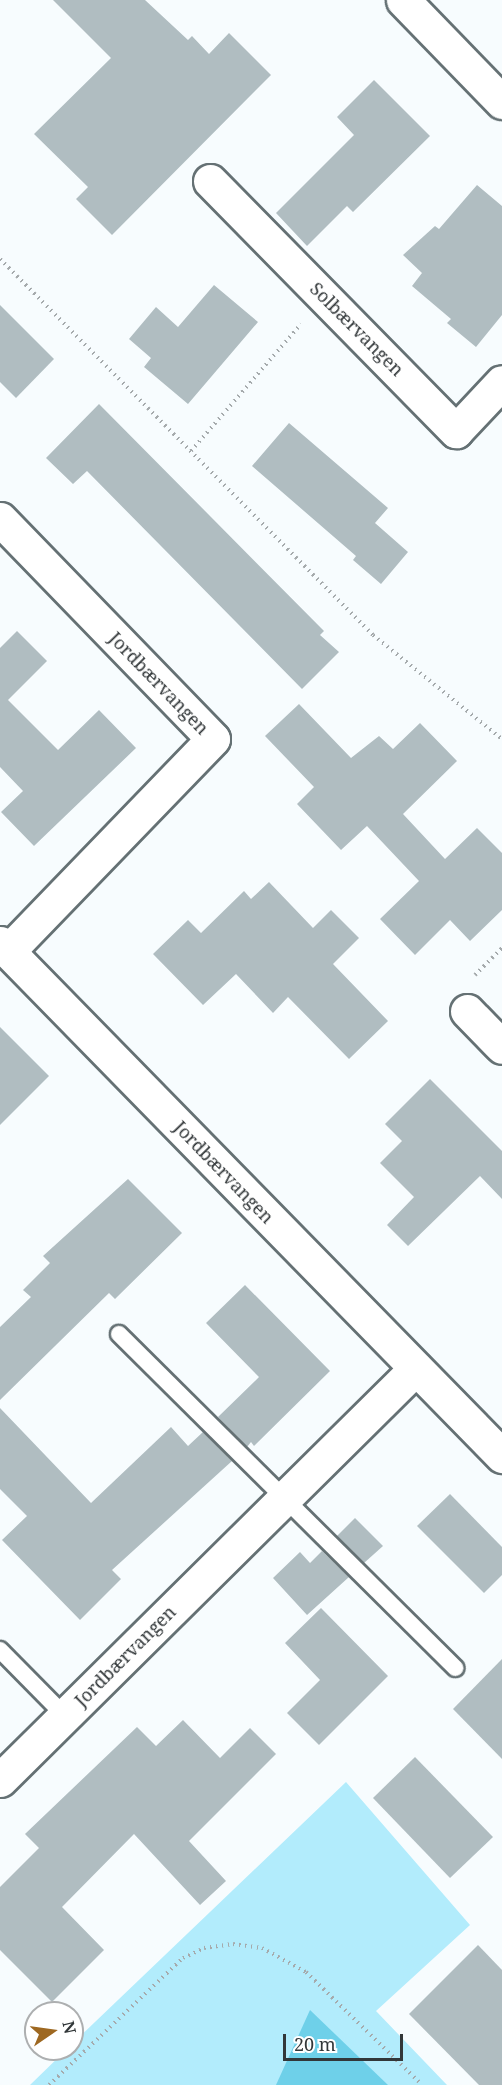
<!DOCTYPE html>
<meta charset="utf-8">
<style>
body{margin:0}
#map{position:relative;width:502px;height:2085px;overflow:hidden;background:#f7fcfe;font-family:"Noto Serif",serif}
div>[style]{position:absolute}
.green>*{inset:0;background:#b2ecfc}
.forest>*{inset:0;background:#6ed0e9}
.building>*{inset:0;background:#b0bdc1}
.path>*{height:4px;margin-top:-2px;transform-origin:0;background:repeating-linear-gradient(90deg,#a5aaac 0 1.5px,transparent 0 6px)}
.roads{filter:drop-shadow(2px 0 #657174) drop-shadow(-2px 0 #657174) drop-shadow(0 2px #657174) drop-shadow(0 -2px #657174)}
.service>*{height:16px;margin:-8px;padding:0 8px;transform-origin:8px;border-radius:8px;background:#fff}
.minor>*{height:33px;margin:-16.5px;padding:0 16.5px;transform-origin:16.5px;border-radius:16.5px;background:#fff}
span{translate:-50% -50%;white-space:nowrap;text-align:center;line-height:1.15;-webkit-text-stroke:5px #fff;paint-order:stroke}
.street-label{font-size:18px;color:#323739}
.north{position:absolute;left:24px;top:2001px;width:60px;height:60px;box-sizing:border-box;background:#fff;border:2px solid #adafb0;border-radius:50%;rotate:77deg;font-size:16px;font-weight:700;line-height:24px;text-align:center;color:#323739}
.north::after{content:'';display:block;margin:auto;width:21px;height:27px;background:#9e6821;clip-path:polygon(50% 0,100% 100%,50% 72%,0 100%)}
.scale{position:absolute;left:283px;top:2034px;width:120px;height:27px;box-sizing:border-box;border:3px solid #323739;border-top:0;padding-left:8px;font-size:18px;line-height:21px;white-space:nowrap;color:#323739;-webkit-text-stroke:4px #fff;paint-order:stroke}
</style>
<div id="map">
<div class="green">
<i style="clip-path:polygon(346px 1782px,470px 1925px,376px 2011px,447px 2085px,30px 2085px,67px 2049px,72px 2049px,72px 2044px)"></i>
</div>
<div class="forest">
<i style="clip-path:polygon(310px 2010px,388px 2085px,276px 2085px)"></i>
</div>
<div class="building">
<i style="clip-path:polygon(53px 0,145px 0,188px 40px,192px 36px,209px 54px,229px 33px,271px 75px,112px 235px,76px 199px,88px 187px,34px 134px,111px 58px)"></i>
<i style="clip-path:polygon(374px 80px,430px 136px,353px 212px,347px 206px,307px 246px,276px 213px,354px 135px,337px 117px)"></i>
<i style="clip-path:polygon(477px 185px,502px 206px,502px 315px,476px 347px,447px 323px,451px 319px,412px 286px,422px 273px,403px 255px,435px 226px,439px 229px)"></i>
<i style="clip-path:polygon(214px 285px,258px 322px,188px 404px,144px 367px,151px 358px,129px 339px,156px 307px,178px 327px)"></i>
<i style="clip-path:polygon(0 305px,54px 359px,16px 398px,0 382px)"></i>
<i style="clip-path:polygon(99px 404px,324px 631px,320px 635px,339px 652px,302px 689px,87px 471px,73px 484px,46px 458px)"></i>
<i style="clip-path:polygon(289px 423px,388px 508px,375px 523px,408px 552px,381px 584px,353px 560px,356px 556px,252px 466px)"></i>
<i style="clip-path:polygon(17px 631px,47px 661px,8px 700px,58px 750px,99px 710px,136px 748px,34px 846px,1px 812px,23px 791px,0 767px,0 648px)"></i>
<i style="clip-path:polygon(299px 704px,351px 758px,379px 736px,393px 749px,420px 723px,457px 761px,403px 814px,445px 859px,477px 828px,502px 853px,502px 910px,470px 941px,450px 920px,415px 955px,380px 919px,419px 881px,367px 826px,341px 850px,297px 804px,314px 787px,265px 736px)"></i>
<i style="clip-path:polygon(269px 882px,313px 928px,331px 910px,359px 938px,333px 964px,388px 1021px,349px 1059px,288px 997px,273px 1013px,236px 974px,203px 1005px,153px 954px,188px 920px,201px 933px,244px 891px,251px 899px)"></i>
<i style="clip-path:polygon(0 1027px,49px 1076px,0 1125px)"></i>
<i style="clip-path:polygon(430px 1079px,502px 1151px,502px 1199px,480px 1176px,408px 1246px,387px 1225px,414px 1197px,380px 1163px,402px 1141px,385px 1124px)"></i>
<i style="clip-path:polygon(128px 1179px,182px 1233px,115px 1299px,109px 1293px,0 1400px,0 1327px,31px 1297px,23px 1290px,50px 1263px,43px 1256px)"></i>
<i style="clip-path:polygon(245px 1285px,330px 1371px,254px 1446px,251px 1442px,247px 1447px,218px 1417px,259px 1377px,206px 1323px)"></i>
<i style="clip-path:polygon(0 1408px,91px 1503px,171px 1427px,188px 1446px,203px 1432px,232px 1461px,112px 1570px,121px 1579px,80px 1620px,2px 1540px,27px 1516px,0 1489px)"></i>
<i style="clip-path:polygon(450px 1494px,502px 1547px,502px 1575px,484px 1593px,417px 1526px)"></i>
<i style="clip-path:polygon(355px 1518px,383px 1546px,364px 1563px,337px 1536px)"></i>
<i style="clip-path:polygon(322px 1551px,349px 1577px,307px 1615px,273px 1578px,300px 1552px,310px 1563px)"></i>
<i style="clip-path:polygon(321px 1608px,388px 1676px,319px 1745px,287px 1713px,320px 1680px,285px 1643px)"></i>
<i style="clip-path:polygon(502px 1659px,502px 1759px,453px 1709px)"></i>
<i style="clip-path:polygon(183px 1720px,220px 1758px,250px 1728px,276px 1754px,189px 1841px,226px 1881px,200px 1905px,134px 1834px,62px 1907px,104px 1950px,52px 2002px,0 1950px,0 1887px,39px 1848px,25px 1834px,137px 1727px,156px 1746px)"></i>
<i style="clip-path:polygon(415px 1757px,493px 1837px,450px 1878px,373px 1798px)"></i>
<i style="clip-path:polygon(478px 1945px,502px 1970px,502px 2085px,479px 2085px,409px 2014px)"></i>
</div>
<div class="path">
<i style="left:0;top:259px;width:530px;rotate:45.23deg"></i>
<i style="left:373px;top:635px;width:166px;rotate:38.9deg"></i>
<i style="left:191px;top:451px;width:168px;rotate:-49.1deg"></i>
<i style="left:475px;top:975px;width:38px;rotate:-45deg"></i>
<i style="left:49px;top:2085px;width:185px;rotate:-43.5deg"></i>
<i style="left:183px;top:1958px;width:23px;rotate:-25deg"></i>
<i style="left:204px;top:1948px;width:29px;rotate:-8deg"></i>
<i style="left:233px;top:1944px;width:29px;rotate:8deg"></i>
<i style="left:262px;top:1948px;width:50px;rotate:28.6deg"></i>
<i style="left:306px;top:1972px;width:162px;rotate:44.2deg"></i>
</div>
<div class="roads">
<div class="service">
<i style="left:119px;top:1334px;width:474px;rotate:44.8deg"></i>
<i style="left:0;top:1650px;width:93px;rotate:45.4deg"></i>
</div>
<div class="minor">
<i style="left:403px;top:0;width:142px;rotate:45.9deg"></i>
<i style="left:210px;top:181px;width:351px;rotate:45.5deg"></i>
<i style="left:456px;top:431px;width:67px;rotate:-46.8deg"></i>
<i style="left:0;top:519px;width:306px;rotate:45.9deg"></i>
<i style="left:213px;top:739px;width:295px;rotate:134deg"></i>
<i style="left:0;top:943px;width:718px;rotate:45.62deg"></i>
<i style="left:467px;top:1011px;width:50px;rotate:45.8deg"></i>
<i style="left:0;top:1780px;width:585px;rotate:-44.72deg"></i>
</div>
</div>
<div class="street-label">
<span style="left:357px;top:329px;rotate:45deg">Solbærvangen</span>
<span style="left:159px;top:683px;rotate:46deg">Jordbærvangen</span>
<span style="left:224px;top:1172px;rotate:46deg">Jordbærvangen</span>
<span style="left:125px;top:1656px;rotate:-45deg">Jordbærvangen</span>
</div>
<div class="north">N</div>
<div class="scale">20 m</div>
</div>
